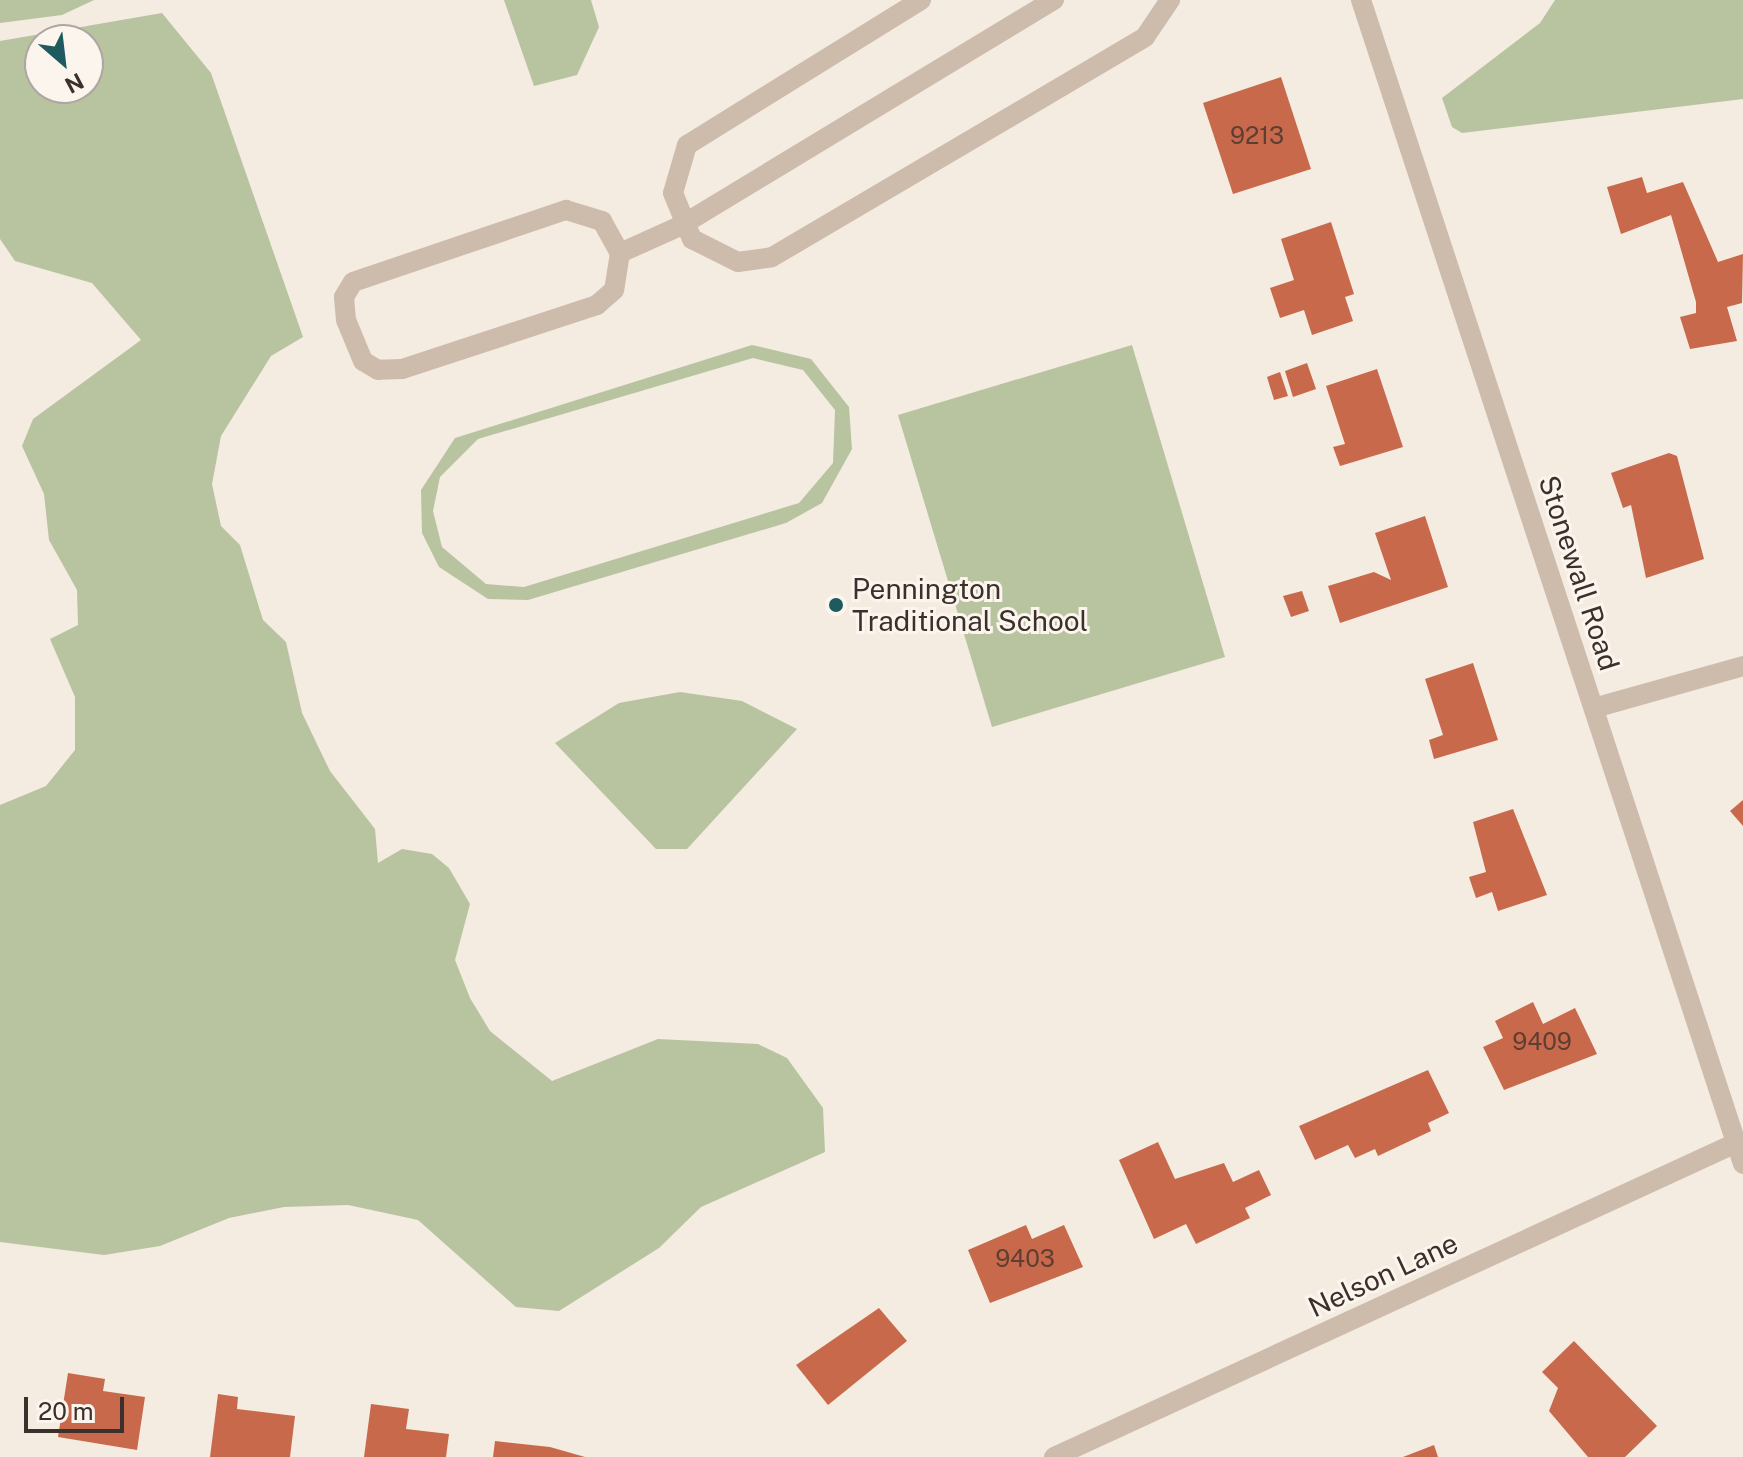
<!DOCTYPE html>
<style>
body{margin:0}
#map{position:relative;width:1743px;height:1457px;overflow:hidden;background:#f4ebe1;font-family:"Public Sans",sans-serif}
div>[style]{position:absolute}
.green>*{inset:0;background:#b8c4a0}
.building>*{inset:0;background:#c8694b}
.minor>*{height:20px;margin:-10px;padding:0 10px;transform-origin:10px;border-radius:10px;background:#cdbbac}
.dots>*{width:22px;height:22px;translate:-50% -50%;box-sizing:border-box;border:4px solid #fbf5ee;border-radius:50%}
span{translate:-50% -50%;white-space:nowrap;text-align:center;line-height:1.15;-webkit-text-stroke:6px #fbf5ee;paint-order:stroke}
.number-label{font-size:24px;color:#5e3e33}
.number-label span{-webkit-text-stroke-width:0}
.street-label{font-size:28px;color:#3b302b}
.poi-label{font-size:28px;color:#3b302b}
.left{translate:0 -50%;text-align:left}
.north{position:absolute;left:24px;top:24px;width:80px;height:80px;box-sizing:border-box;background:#fbf5ee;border:2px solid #aea6a0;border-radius:50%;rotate:152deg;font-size:22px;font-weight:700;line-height:32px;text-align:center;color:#3b302b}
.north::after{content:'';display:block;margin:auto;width:28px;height:36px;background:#1f5a5e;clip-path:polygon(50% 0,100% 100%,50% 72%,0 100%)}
.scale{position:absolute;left:24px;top:1397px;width:100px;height:36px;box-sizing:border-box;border:4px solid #3b302b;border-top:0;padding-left:10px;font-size:24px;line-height:28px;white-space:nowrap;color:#3b302b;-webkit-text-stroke:6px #fbf5ee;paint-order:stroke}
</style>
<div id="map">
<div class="green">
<i style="clip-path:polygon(0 0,94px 0,62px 15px,0 23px)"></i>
<i style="clip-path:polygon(504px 0,591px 0,599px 27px,577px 75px,534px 86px)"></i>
<i style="clip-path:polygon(1555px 0,1743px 0,1743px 99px,1462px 133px,1452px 127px,1442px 98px,1540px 23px)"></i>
<i style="clip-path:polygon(evenodd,162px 13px,211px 73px,303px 337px,271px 356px,221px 436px,212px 484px,221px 526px,240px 545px,263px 620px,286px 642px,302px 713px,330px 771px,375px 829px,378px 863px,402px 849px,432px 854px,449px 868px,470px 904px,455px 960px,470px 998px,490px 1031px,552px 1081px,658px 1039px,758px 1044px,787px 1058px,823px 1108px,825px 1152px,701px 1207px,659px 1248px,559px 1311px,516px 1307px,418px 1220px,348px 1205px,284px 1207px,229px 1218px,160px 1246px,104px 1255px,0 1242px,0 805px,46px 786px,75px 750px,75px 697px,50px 639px,78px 625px,77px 590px,49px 540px,44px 494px,22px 446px,33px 419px,141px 340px,92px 283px,15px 261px,0 239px,0 41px,162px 13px,40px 40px,88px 40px,88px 88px,40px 88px,40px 40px)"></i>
<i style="clip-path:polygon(evenodd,752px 345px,811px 359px,849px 407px,852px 449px,822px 503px,786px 523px,528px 600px,488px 599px,439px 567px,422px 533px,421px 490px,455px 438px,752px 345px,753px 358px,803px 370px,835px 410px,833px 463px,799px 503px,524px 587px,486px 584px,442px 547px,433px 511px,440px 477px,478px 439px,753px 358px)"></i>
<i style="clip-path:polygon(1132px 345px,1225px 657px,992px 727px,898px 415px)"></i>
<i style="clip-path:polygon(680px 692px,742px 701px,797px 729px,687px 849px,656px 849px,555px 743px,619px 703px)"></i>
</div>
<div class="building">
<i style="clip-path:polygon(1281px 77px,1311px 169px,1233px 194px,1203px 103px)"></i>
<i style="clip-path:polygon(1642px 177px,1647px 193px,1683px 182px,1718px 262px,1743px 254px,1742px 303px,1727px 307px,1737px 341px,1690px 349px,1680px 317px,1696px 313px,1696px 302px,1671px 215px,1621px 234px,1607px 187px)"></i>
<i style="clip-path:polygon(1331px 222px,1354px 294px,1345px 297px,1353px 321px,1312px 335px,1304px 310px,1280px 318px,1270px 288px,1294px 280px,1281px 239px)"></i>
<i style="clip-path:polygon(1307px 363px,1316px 389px,1293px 397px,1285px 371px)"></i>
<i style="clip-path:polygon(1377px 369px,1403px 447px,1340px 466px,1333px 447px,1345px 444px,1326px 386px)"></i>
<i style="clip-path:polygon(1280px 372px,1288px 396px,1274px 400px,1267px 377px)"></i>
<i style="clip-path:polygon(1669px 453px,1677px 456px,1704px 559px,1646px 578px,1631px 505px,1623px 508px,1611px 473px)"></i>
<i style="clip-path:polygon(1425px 516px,1448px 587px,1340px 623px,1328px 586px,1374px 572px,1391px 580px,1375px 533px)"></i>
<i style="clip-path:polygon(1302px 591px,1309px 611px,1291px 617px,1283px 596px)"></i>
<i style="clip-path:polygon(1473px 663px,1498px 740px,1434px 759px,1429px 740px,1443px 735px,1425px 679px)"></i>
<i style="clip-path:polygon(1743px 800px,1743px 826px,1730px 811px)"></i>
<i style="clip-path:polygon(1513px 809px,1547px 895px,1498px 911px,1492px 892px,1476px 898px,1469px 877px,1486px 872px,1473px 822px)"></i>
<i style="clip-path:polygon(1533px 1002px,1543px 1024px,1575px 1008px,1597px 1054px,1504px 1090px,1483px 1047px,1503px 1038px,1495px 1021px)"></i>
<i style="clip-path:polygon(1428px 1070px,1449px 1113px,1428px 1123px,1431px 1131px,1378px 1156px,1375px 1149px,1355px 1158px,1348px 1145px,1315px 1160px,1299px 1126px)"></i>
<i style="clip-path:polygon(1158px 1142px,1175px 1179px,1224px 1163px,1233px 1182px,1259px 1170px,1271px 1195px,1245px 1208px,1250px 1218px,1196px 1244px,1186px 1224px,1154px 1239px,1119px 1160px)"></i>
<i style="clip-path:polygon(1026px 1225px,1032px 1239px,1064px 1225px,1083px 1267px,990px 1303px,968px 1250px)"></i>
<i style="clip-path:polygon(879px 1308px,907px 1341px,828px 1405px,796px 1365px)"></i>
<i style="clip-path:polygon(1574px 1341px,1657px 1426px,1625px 1457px,1588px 1457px,1549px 1411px,1558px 1388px,1542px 1372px)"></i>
<i style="clip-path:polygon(68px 1373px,105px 1379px,103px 1391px,145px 1397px,137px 1450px,58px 1437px)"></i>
<i style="clip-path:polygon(218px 1394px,238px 1397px,237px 1409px,295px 1416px,290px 1457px,210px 1457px)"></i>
<i style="clip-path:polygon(371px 1404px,409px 1409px,406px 1429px,449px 1434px,446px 1457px,364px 1457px)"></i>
<i style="clip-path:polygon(495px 1441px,550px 1447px,585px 1457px,493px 1457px)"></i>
<i style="clip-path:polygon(1434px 1445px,1438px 1457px,1403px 1457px)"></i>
</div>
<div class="minor">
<i style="left:921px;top:0;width:275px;rotate:148.2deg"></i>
<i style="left:687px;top:145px;width:50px;rotate:106.3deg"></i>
<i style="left:673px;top:193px;width:50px;rotate:67.6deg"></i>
<i style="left:692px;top:239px;width:51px;rotate:26.6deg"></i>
<i style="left:738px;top:262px;width:34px;rotate:-8deg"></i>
<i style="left:772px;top:257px;width:433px;rotate:-30.5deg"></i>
<i style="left:1145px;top:37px;width:45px;rotate:-56deg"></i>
<i style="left:1361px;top:0;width:1225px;rotate:71.83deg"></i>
<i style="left:566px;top:210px;width:38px;rotate:17deg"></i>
<i style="left:602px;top:221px;width:37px;rotate:61deg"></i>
<i style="left:620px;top:253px;width:37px;rotate:99deg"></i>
<i style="left:614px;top:290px;width:23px;rotate:139deg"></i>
<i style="left:597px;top:305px;width:205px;rotate:161.8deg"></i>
<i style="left:402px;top:369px;width:24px;rotate:178deg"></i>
<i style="left:378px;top:370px;width:17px;rotate:-149deg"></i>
<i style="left:363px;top:361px;width:44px;rotate:-112.5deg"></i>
<i style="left:346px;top:320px;width:23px;rotate:-95deg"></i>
<i style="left:344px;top:297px;width:17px;rotate:-59deg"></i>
<i style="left:353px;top:282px;width:225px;rotate:-18.7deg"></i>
<i style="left:620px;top:253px;width:68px;rotate:-24.3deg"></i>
<i style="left:682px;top:225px;width:435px;rotate:-31.2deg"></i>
<i style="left:1594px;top:708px;width:155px;rotate:-15.7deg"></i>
<i style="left:1054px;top:1457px;width:751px;rotate:-24.72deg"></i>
</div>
<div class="dots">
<i style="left:836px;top:605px;background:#1f5a5e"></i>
</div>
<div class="number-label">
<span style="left:1257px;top:136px">9213</span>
<span style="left:1542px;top:1042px">9409</span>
<span style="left:1025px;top:1259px">9403</span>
</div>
<div class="street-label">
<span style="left:1579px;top:573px;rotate:72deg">Stonewall Road</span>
<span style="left:1383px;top:1275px;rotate:-25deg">Nelson Lane</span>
</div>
<div class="poi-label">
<span class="left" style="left:852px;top:605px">Pennington<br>Traditional School</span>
</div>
<div class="north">N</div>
<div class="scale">20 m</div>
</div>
